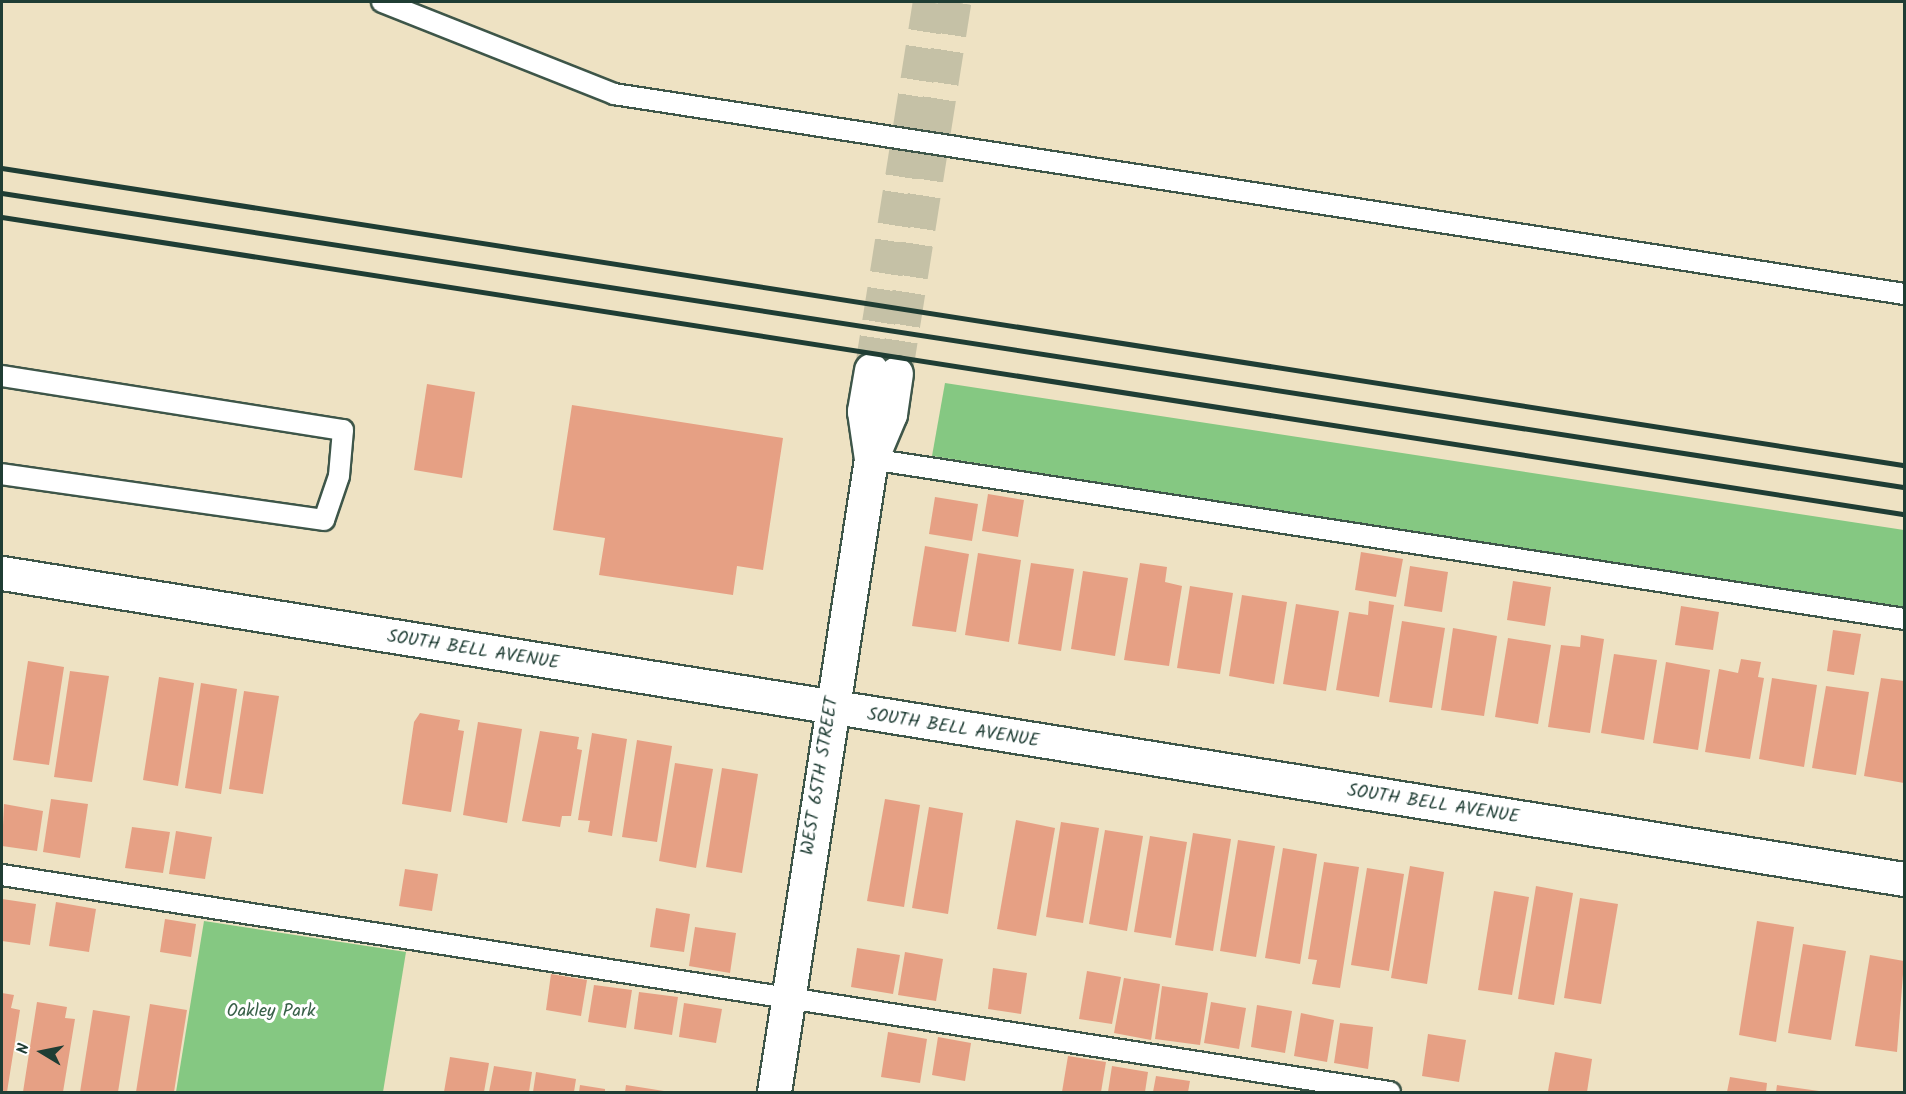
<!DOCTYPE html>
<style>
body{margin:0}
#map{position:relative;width:1906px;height:1094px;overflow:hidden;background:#eee2c3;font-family:Kalam,sans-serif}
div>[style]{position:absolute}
.green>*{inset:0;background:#85c882}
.building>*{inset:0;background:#e6a084}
.minor-tunnel>*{height:33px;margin-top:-16.5px;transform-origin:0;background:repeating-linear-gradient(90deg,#c5c1a6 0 33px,transparent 0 49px)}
.roads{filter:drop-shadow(2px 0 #3e5649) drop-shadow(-2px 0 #3e5649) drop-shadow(0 2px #3e5649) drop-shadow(0 -2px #3e5649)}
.service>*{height:20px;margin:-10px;padding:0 10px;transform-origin:10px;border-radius:10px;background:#fff}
.minor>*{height:33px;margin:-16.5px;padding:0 16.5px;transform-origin:16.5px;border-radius:16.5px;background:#fff}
.rail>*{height:4.5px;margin:-2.25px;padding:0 2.25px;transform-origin:2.25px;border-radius:2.25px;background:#1f3d34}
span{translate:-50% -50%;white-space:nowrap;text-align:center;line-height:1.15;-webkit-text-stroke:6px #fff;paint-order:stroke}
.street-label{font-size:18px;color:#1f3d34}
.park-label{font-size:18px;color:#386048}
.frame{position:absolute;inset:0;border:3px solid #1f3d34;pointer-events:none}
.north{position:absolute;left:12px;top:1022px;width:60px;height:60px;-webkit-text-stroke:4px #fff;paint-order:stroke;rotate:280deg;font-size:16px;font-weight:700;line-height:24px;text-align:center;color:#1f3d34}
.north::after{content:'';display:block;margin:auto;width:21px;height:27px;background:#1f3d34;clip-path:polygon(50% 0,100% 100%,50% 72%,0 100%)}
</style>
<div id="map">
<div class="green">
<i style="clip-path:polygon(945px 383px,1904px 530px,1904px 608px,932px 456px)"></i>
<i style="clip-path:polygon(204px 921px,406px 952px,383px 1092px,176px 1092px)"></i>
</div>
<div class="building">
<i style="clip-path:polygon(427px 384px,475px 392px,462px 478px,414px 470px)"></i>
<i style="clip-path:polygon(572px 405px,783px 438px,763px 570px,737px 566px,733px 595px,599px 575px,605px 538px,553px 530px)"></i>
<i style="clip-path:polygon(988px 494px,1024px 500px,1018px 537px,982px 531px)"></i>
<i style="clip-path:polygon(935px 497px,978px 504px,972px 541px,929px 534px)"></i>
<i style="clip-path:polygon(925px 546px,969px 554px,956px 632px,912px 626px)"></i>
<i style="clip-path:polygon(1361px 552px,1403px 559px,1396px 597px,1355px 590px)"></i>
<i style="clip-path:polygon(978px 553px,1021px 560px,1009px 642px,965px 635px)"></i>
<i style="clip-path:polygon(1031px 563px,1074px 569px,1061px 651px,1018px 644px)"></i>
<i style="clip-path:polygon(1140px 563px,1167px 567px,1165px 582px,1182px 586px,1169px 666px,1124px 660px)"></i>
<i style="clip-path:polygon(1410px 566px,1448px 572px,1442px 612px,1404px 606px)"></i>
<i style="clip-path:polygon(1083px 571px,1128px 578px,1115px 656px,1071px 649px)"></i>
<i style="clip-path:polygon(1513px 581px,1551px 587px,1545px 626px,1507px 620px)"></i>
<i style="clip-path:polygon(1190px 586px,1233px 593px,1220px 674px,1177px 668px)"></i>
<i style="clip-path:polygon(1242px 595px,1287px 602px,1274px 684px,1229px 676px)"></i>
<i style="clip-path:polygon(1369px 601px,1394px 605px,1379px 697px,1336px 690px,1349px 612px,1368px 615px)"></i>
<i style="clip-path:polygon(1296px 604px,1339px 611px,1326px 691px,1283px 684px)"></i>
<i style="clip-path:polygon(1681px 606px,1719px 612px,1713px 650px,1675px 645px)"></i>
<i style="clip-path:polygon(1402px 621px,1445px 628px,1432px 708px,1389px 702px)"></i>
<i style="clip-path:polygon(1453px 628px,1497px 636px,1484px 716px,1441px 710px)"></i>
<i style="clip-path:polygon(1833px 630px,1861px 634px,1854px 675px,1827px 671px)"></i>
<i style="clip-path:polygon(1581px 635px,1604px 639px,1590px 733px,1548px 727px,1561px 645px,1580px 647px)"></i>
<i style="clip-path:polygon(1508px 638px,1551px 645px,1538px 724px,1495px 717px)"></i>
<i style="clip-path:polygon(1614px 654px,1657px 660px,1644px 740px,1601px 733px)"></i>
<i style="clip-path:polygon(1741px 659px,1761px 662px,1758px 677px,1764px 678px,1750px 759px,1705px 752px,1719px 669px,1738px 673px)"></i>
<i style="clip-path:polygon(28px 661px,64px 667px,49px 765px,13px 760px)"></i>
<i style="clip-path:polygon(1666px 662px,1710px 670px,1698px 750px,1653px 743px)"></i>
<i style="clip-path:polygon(70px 671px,109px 676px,92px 782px,54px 777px)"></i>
<i style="clip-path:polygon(159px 677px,194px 683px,178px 786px,143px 780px)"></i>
<i style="clip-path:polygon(1772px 678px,1817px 685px,1804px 767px,1759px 759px)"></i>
<i style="clip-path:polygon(1881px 678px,1904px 681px,1904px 783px,1864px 776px)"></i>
<i style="clip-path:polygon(201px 683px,237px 689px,221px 794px,185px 788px)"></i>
<i style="clip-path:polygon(1826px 686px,1869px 692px,1856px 775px,1812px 768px)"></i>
<i style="clip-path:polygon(244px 691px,279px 696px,263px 794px,229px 789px)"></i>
<i style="clip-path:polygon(420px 713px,460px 720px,458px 730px,464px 731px,451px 812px,402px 804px,414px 722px)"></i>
<i style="clip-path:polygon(478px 722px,522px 729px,507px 823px,463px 815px)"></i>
<i style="clip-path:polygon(540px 731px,579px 737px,577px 749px,582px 750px,571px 816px,562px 816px,560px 827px,522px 821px)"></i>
<i style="clip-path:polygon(592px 733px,627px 739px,612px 836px,588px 832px,590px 821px,578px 820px)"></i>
<i style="clip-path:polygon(637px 740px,672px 746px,657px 842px,622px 837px)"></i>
<i style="clip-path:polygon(675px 763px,713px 769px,696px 868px,659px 861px)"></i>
<i style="clip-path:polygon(722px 768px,758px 774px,742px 873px,706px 867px)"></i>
<i style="clip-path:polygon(51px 799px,88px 804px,80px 858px,43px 852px)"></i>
<i style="clip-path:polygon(885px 799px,920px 805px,904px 907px,867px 901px)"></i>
<i style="clip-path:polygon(4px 804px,43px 811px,37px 851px,2px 846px)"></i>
<i style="clip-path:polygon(929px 807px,963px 813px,948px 914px,912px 908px)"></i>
<i style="clip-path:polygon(1016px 820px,1055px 828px,1036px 936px,997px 929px)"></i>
<i style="clip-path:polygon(1061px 822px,1099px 828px,1083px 923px,1046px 917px)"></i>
<i style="clip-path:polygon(132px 827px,170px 832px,163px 873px,125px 868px)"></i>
<i style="clip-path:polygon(1105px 830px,1143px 836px,1127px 931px,1089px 924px)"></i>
<i style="clip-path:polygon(176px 831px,212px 837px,205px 879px,169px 874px)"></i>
<i style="clip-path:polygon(1193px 833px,1231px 839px,1213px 951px,1175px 945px)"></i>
<i style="clip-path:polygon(1150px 836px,1187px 842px,1171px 938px,1134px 932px)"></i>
<i style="clip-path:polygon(1238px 840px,1275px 846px,1256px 957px,1220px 951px)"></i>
<i style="clip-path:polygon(1283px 848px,1317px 854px,1300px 964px,1265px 958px)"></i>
<i style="clip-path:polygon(1324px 862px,1359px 867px,1340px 988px,1312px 984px,1317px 960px,1308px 959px)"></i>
<i style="clip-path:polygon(1410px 866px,1444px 872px,1427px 984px,1391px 978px)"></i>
<i style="clip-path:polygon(1367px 868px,1404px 874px,1389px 971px,1351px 965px)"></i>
<i style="clip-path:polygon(405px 869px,438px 874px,432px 911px,399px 906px)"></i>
<i style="clip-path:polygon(1536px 886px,1573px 893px,1554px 1005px,1518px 999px)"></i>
<i style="clip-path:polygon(1494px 891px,1529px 897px,1512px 995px,1478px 990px)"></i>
<i style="clip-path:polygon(1580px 898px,1618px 904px,1601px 1004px,1564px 998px)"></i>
<i style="clip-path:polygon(2px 899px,36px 904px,30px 945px,2px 941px)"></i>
<i style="clip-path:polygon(56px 902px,96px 909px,89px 952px,49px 946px)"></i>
<i style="clip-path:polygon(656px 908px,690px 914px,684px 952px,650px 947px)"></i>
<i style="clip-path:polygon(165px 919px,196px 924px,191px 957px,160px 952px)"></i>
<i style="clip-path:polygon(1757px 921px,1794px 927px,1776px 1042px,1739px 1035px)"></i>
<i style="clip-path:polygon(695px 927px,736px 933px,730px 973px,689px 966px)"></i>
<i style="clip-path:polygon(1803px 944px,1846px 951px,1831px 1040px,1788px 1033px)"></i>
<i style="clip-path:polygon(857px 948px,900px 955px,893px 994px,851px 987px)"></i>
<i style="clip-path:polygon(905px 952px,943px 959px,936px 1001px,898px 995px)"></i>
<i style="clip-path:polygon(1870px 955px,1904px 961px,1897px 1052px,1855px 1046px)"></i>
<i style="clip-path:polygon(993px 968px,1027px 973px,1021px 1014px,988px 1009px)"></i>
<i style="clip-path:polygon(1087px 971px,1121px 977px,1112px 1024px,1079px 1019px)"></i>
<i style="clip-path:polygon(551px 974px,587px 980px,581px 1016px,546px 1010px)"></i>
<i style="clip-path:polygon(1124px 978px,1160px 984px,1151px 1040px,1114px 1033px)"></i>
<i style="clip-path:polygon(594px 985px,632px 990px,626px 1028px,588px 1022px)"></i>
<i style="clip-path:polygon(1162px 986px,1208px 993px,1200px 1045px,1155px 1039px)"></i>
<i style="clip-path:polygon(639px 992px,678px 997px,672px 1035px,634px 1029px)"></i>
<i style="clip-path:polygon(2px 993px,14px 995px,11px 1008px,20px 1010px,7px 1092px,2px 1092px)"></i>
<i style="clip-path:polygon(37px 1002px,67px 1007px,65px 1018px,75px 1019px,63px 1092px,23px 1092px)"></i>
<i style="clip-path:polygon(1211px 1002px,1246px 1008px,1239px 1049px,1204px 1043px)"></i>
<i style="clip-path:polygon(684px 1003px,722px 1009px,716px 1043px,679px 1037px)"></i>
<i style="clip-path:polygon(150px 1004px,187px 1010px,174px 1092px,136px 1092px)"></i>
<i style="clip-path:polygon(1257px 1005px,1292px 1011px,1285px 1053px,1251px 1047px)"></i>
<i style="clip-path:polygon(93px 1010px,130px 1016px,118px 1092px,80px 1092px)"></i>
<i style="clip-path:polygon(1301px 1013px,1334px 1020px,1327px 1062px,1294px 1056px)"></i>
<i style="clip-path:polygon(1340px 1023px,1373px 1027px,1368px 1069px,1334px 1063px)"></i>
<i style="clip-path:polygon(888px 1032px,927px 1039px,920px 1083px,881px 1077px)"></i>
<i style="clip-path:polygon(1428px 1034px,1466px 1040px,1459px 1082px,1422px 1076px)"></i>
<i style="clip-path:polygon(938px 1037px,971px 1043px,965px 1081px,932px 1075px)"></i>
<i style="clip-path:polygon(1555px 1052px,1592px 1059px,1587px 1092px,1548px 1091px)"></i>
<i style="clip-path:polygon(1068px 1056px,1106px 1062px,1101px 1092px,1062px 1092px)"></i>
<i style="clip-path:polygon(450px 1057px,489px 1063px,484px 1092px,444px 1092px)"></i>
<i style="clip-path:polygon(494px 1066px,532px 1072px,529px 1092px,489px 1092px)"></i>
<i style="clip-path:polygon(1112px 1066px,1148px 1072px,1145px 1092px,1108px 1092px)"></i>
<i style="clip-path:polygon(536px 1072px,576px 1079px,574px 1092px,533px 1092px)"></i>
<i style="clip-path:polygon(1156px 1076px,1190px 1081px,1188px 1092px,1153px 1092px)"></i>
<i style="clip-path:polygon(1730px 1077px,1767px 1083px,1766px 1092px,1727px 1092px)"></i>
<i style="clip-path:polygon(580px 1085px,605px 1089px,605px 1092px,579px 1092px)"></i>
<i style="clip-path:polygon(626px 1085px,664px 1091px,664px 1092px,625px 1092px)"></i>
<i style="clip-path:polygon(1777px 1085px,1819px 1091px,1819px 1092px,1776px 1092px)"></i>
</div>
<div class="minor-tunnel">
<i style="left:871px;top:370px;width:373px;rotate:-81deg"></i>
<i style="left:896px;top:373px;width:376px;rotate:-81deg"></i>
</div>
<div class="roads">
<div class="service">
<i style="left:382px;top:2px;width:250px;rotate:21.6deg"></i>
<i style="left:614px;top:94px;width:1305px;rotate:8.81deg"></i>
<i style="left:2px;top:376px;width:345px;rotate:9deg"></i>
<i style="left:343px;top:430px;width:46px;rotate:95deg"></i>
<i style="left:339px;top:476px;width:46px;rotate:108.8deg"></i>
<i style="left:324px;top:520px;width:325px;rotate:-171.9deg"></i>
<i style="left:871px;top:459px;width:1045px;rotate:8.8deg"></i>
<i style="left:2px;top:875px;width:1405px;rotate:8.89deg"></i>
</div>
<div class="minor">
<i style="left:871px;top:370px;width:42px;rotate:99.7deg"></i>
<i style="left:864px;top:411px;width:49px;rotate:81.7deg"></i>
<i style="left:2px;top:573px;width:1926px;rotate:9.14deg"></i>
<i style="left:774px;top:1092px;width:640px;rotate:-81.29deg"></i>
<i style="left:871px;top:459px;width:49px;rotate:-67.1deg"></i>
<i style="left:890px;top:414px;width:41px;rotate:-81.7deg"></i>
</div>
</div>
<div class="rail">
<i style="left:2px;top:168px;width:1925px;rotate:8.88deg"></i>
<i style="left:2px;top:193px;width:1925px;rotate:8.79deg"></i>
<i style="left:2px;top:217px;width:1925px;rotate:8.88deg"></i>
</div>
<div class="street-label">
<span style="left:473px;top:651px;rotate:9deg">SOUTH BELL AVENUE</span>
<span style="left:953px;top:729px;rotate:9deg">SOUTH BELL AVENUE</span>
<span style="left:821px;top:776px;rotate:-81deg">WEST 65TH STREET</span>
<span style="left:1433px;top:805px;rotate:9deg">SOUTH BELL AVENUE</span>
</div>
<div class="park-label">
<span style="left:271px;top:1012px">Oakley Park</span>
</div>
<div class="frame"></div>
<div class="north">N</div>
</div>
